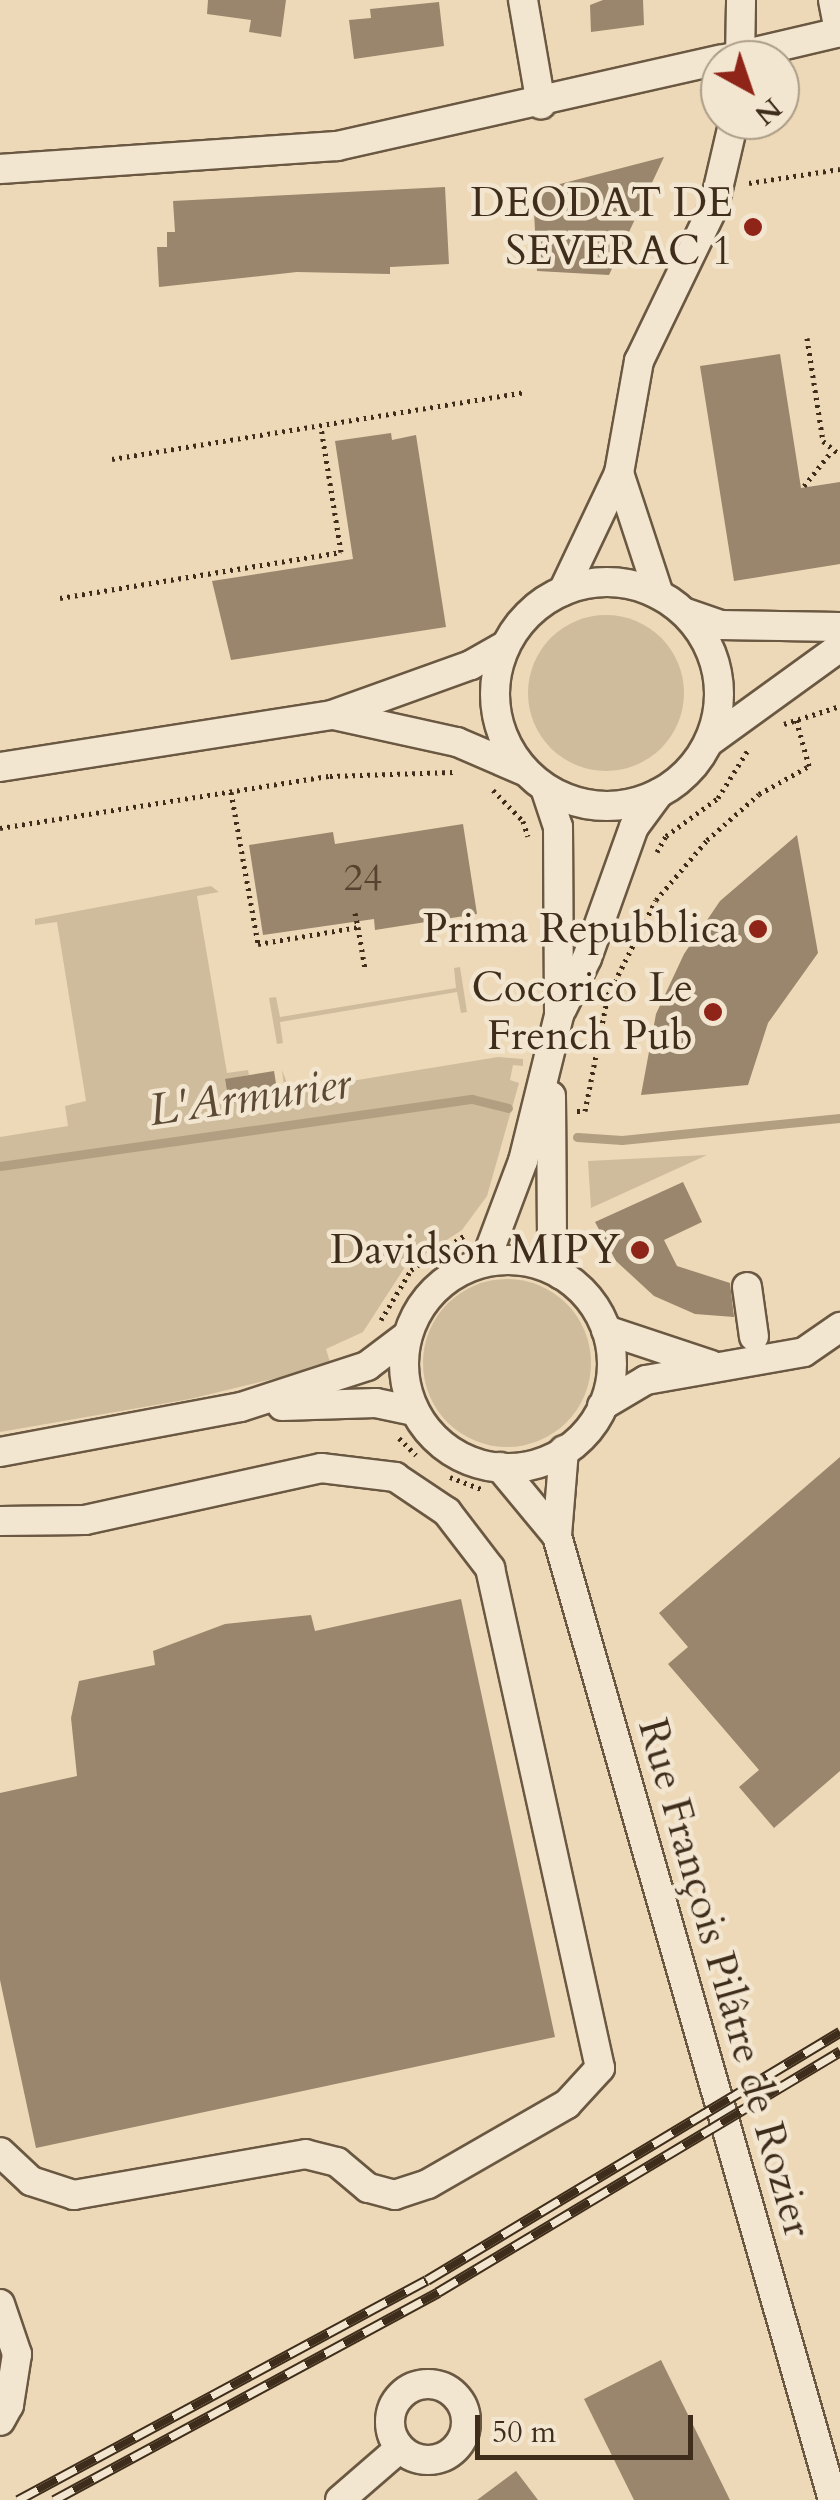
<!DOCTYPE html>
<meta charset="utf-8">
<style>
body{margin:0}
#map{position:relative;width:840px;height:2500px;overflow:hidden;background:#edd9b7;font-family:Cardo,serif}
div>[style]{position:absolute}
.green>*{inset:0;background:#cfbc9c}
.round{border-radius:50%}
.stream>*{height:9px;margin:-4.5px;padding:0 4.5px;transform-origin:4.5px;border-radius:4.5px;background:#b29f82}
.building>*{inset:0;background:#99866c}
.path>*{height:5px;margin-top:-2.5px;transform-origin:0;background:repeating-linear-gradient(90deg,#3f2d1b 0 2.5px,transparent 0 7.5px)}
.roads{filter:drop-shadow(2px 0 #6a5842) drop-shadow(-2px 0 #6a5842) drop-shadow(0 2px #6a5842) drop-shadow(0 -2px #6a5842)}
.minor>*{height:28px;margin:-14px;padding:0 14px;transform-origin:14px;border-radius:14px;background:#f3e6d0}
.minor>.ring{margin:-14px;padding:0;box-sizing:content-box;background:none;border:28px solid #f3e6d0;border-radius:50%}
.rail>*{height:11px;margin-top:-5.5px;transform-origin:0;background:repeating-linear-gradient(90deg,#f3e6d0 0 22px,#3f2d1b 0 44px);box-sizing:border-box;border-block:2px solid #3f2d1b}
.dots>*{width:28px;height:28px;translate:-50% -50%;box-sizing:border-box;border:5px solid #f3e6d0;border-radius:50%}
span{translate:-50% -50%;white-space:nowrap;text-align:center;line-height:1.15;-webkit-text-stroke:9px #f3e6d0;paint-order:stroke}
.number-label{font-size:38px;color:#56432f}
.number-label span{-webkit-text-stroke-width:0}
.poi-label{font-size:42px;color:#3f2d1b}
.right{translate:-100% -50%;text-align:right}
.street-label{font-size:42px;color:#3f2d1b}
.water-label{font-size:45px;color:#5c4a35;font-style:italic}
.north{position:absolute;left:700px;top:40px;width:100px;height:100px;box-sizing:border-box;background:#f3e6d0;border:2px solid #ab9c88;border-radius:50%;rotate:140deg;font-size:28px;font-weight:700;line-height:40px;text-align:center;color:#3f2d1b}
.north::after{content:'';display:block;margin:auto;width:35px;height:45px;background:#8f2418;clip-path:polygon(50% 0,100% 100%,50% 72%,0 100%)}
.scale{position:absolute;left:475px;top:2415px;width:218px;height:45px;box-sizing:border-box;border:5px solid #3f2d1b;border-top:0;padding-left:12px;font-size:30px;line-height:35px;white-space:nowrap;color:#3f2d1b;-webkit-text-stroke:8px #f3e6d0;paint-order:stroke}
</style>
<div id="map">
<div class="green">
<i class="round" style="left:528px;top:615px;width:156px;height:156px"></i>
<i style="clip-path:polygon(211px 886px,219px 892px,197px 896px,227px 1073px,248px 1070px,249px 1075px,225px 1080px,229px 1104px,285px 1095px,282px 1070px,290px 1091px,498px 1057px,523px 1059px,523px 1066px,513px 1065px,510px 1080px,519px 1083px,487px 1196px,462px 1230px,405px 1267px,363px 1332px,326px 1349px,331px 1365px,190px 1399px,0 1432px,0 1137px,68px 1126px,65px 1106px,86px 1101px,57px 922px,35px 925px,35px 919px)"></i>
<i style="clip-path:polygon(460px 967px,467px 1012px,461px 1013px,457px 992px,280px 1022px,283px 1043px,277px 1044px,269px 998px,276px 997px,280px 1017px,456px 988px,454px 968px)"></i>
<i style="clip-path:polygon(707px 1155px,591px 1208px,588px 1161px)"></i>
<i class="round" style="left:423px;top:1279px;width:168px;height:168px"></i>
</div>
<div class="stream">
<i style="left:577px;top:1137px;width:45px;rotate:3.8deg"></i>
<i style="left:622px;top:1140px;width:219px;rotate:-5.8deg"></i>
<i style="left:0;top:1166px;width:477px;rotate:-8.1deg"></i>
<i style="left:472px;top:1099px;width:37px;rotate:14deg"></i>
</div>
<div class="building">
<i style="clip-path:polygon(208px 0,286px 0,281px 37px,249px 32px,251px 20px,207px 14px)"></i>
<i style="clip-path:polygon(603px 0,643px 0,644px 25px,591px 32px,590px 5px)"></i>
<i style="clip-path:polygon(439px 2px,444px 46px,354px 59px,349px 20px,371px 18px,370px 9px)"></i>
<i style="clip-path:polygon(664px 157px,609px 275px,537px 271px,533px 191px)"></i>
<i style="clip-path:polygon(445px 187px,449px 264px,390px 267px,390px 274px,297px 272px,159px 287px,157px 247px,167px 247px,167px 232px,175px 232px,173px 201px)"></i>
<i style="clip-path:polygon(780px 354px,801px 488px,840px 482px,840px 564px,734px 581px,700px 366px)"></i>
<i style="clip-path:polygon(391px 433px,392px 440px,416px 435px,446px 627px,231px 660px,212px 581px,353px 559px,335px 441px)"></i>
<i style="clip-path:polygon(463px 824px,477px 914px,375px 930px,374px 919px,263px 935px,249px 845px,333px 832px,335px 844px)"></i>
<i style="clip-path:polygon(797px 835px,818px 953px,768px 1023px,748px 1085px,641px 1095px,656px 1014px,684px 954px,720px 901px)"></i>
<i style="clip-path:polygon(274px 1071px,278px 1096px,229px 1104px,225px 1079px)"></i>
<i style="clip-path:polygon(683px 1182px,702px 1222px,664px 1240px,677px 1266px,730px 1283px,734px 1317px,695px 1314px,654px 1296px,616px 1261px,595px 1222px)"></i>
<i style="clip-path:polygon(840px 1457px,840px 1771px,774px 1828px,739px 1787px,759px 1770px,668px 1664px,688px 1647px,659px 1613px)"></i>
<i style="clip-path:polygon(461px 1599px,555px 2037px,36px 2148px,0 1980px,0 1793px,77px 1776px,71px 1718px,79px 1681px,155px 1665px,153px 1651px,225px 1624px,311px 1615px,315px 1631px)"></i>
<i style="clip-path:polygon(661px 2360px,730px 2500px,634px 2500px,630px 2492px,584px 2399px)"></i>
<i style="clip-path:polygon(516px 2471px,538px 2500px,477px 2500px)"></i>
</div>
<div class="path">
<i style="left:749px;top:183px;width:92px;rotate:-8.7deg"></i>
<i style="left:807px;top:338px;width:104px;rotate:81.2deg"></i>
<i style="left:823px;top:441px;width:22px;rotate:39deg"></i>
<i style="left:112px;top:459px;width:419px;rotate:-9.2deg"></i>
<i style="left:804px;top:486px;width:43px;rotate:-51.5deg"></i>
<i style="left:60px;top:598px;width:285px;rotate:-9.3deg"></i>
<i style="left:341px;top:552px;width:127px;rotate:-99.1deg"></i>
<i style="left:784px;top:724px;width:59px;rotate:-17.8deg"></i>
<i style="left:493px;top:790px;width:43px;rotate:45.9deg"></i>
<i style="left:523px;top:821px;width:16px;rotate:72deg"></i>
<i style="left:231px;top:792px;width:154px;rotate:79.9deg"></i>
<i style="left:258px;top:944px;width:101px;rotate:-9.6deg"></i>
<i style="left:358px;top:927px;width:43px;rotate:80.5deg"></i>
<i style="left:0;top:828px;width:334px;rotate:-9deg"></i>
<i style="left:330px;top:776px;width:123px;rotate:-1.9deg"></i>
<i style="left:657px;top:852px;width:18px;rotate:-61deg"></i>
<i style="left:666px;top:836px;width:64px;rotate:-36.2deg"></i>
<i style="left:718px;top:798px;width:57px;rotate:-58deg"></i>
<i style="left:355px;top:913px;width:14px;rotate:78deg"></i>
<i style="left:577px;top:1111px;width:8px"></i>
<i style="left:585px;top:1111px;width:118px;rotate:-78.8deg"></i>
<i style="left:608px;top:995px;width:106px;rotate:-63.2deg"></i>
<i style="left:656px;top:900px;width:79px;rotate:-49.6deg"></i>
<i style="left:707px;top:840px;width:69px;rotate:-41.5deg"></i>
<i style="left:759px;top:794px;width:57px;rotate:-29.2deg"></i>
<i style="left:809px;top:766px;width:49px;rotate:-105.5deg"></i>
<i style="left:381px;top:1320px;width:58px;rotate:-59deg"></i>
<i style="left:411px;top:1270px;width:64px;rotate:-32.9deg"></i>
<i style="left:399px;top:1438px;width:24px;rotate:45deg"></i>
<i style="left:450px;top:1477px;width:34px;rotate:21deg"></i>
</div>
<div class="roads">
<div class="minor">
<i style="left:523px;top:0;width:106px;rotate:80.2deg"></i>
<i style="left:833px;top:0;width:33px;rotate:79deg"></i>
<i style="left:721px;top:60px;width:122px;rotate:-13.2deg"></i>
<i style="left:740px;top:60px;width:60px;rotate:-89deg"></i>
<i style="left:0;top:169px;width:338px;rotate:-3.9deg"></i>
<i style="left:337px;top:146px;width:393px;rotate:-12.7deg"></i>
<i style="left:619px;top:473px;width:128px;rotate:71.8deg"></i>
<i class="ring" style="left:495px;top:582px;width:196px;height:196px"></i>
<i style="left:563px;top:591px;width:131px;rotate:-64.6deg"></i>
<i style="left:619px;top:473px;width:114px;rotate:-79.9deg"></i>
<i style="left:639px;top:361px;width:172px;rotate:-64.2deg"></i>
<i style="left:714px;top:206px;width:88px;rotate:-76.9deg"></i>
<i style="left:686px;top:613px;width:36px;rotate:19deg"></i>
<i style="left:720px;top:625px;width:120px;rotate:1deg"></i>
<i style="left:334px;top:715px;width:126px;rotate:12.4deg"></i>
<i style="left:457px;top:742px;width:71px;rotate:23.3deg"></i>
<i style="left:709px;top:742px;width:162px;rotate:-35.9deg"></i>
<i style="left:0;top:767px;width:336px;rotate:-8.9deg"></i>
<i style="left:332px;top:715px;width:148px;rotate:-19.8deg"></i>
<i style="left:471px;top:665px;width:40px;rotate:-29.7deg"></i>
<i style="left:562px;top:1009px;width:57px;rotate:-63.9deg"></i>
<i style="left:587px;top:958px;width:139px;rotate:-70.3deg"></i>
<i style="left:634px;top:827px;width:42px;rotate:-53.7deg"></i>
<i style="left:551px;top:1096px;width:150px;rotate:89.6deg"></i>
<i style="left:552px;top:1246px;width:30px;rotate:73deg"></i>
<i class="ring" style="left:404px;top:1260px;width:180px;height:180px"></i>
<i style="left:485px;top:1262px;width:108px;rotate:-69.4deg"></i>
<i style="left:523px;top:1161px;width:150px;rotate:-76.1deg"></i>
<i style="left:559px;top:1015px;width:188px;rotate:-90.3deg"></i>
<i style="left:558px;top:827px;width:41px;rotate:-108.4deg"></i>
<i style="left:747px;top:1287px;width:50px;rotate:82deg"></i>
<i style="left:606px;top:1330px;width:111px;rotate:18.4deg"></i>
<i style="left:282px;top:1406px;width:94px;rotate:-1.8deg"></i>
<i style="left:376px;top:1403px;width:40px;rotate:12deg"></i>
<i style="left:602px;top:1406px;width:51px;rotate:-30.6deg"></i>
<i style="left:646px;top:1380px;width:160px;rotate:-10deg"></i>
<i style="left:804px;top:1352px;width:44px;rotate:-34.8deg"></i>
<i style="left:564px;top:1450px;width:86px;rotate:94.7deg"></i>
<i style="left:557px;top:1536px;width:1003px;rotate:74.02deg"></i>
<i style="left:0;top:1452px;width:245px;rotate:-10.6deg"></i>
<i style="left:241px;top:1407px;width:133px;rotate:-18deg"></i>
<i style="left:367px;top:1366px;width:51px;rotate:-37.1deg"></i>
<i style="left:500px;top:1467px;width:89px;rotate:50.4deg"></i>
<i style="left:0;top:1521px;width:85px;rotate:-0.7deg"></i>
<i style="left:85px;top:1520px;width:242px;rotate:-12.4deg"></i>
<i style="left:321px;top:1468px;width:75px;rotate:6.9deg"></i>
<i style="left:395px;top:1477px;width:63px;rotate:33.9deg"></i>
<i style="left:447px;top:1512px;width:71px;rotate:52.5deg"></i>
<i style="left:490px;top:1568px;width:512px;rotate:77.59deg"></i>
<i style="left:600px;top:2068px;width:49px;rotate:132.5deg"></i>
<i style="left:567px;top:2104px;width:160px;rotate:150.1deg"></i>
<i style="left:428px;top:2184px;width:35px;rotate:162deg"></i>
<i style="left:395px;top:2195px;width:28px;rotate:-165deg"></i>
<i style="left:368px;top:2188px;width:40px;rotate:-140deg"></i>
<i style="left:337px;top:2162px;width:32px;rotate:-166deg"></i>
<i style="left:306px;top:2154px;width:236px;rotate:170deg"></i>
<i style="left:74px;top:2195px;width:45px;rotate:-162deg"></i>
<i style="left:31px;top:2181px;width:42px;rotate:-136.9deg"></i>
<i style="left:0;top:2304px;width:53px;rotate:71.2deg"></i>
<i style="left:17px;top:2354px;width:52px;rotate:98.9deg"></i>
<i style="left:9px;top:2405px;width:18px;rotate:119deg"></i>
<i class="ring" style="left:390px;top:2384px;width:48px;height:48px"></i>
<i style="left:340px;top:2500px;width:79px;rotate:-40.9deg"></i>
</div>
</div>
<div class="rail">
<i style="left:18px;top:2500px;width:464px;rotate:-28.3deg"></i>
<i style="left:427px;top:2280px;width:482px;rotate:-31deg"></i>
<i style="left:54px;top:2500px;width:437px;rotate:-28.4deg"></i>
<i style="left:438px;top:2292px;width:469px;rotate:-30.9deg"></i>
</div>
<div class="dots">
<i style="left:753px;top:227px;background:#8f2418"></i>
<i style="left:758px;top:929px;background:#8f2418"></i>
<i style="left:713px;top:1012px;background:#8f2418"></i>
<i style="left:640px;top:1250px;background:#8f2418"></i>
</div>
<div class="number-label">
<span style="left:363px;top:879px">24</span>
</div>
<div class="poi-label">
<span class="right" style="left:733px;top:227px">DEODAT DE<br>SEVERAC 1</span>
<span class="right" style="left:738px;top:929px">Prima Repubblica</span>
<span class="right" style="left:693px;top:1012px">Cocorico Le<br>French Pub</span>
<span class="right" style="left:620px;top:1250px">Davidson MIPY</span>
</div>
<div class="street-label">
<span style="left:725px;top:1978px;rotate:74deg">Rue François Pilâtre de Rozier</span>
</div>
<div class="water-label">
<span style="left:250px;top:1097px;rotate:-8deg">L'Armurier</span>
</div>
<div class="north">N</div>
<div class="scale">50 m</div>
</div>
